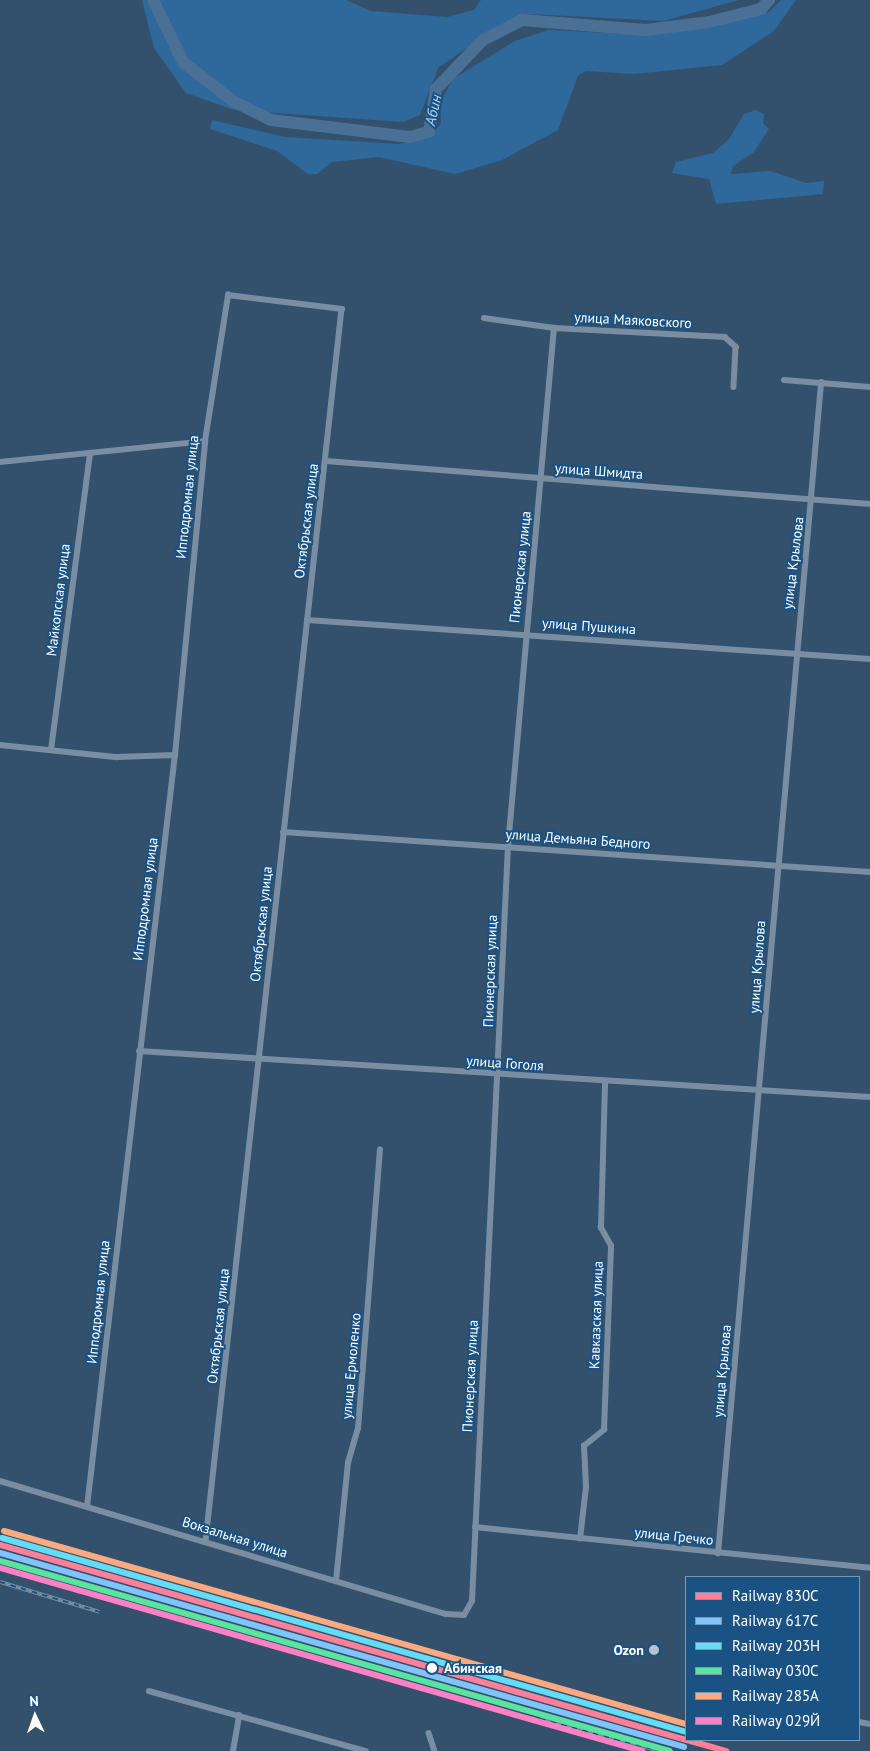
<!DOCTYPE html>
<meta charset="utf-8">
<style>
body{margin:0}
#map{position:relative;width:870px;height:1751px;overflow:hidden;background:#33516c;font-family:"PT Sans",sans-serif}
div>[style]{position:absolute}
.green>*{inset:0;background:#2f689b}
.river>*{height:12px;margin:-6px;padding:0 6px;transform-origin:6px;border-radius:6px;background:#4a7195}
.street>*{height:5.5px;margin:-2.75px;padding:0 2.75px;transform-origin:2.75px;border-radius:2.75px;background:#798ea2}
.rail>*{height:4px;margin-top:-2px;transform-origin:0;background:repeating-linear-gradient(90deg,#1b5284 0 5.5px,#7a8fa2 0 11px);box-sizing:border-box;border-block:1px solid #7a8fa2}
.rail-1>*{height:6px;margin:-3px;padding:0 3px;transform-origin:3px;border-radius:3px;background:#ff8098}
.rail-2>*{height:6px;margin:-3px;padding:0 3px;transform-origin:3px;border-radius:3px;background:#80c4ff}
.rail-3>*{height:6px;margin:-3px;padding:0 3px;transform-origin:3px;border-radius:3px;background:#66dbf5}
.rail-4>*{height:6px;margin:-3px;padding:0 3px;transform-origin:3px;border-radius:3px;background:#5ae49d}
.rail-5>*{height:6px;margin:-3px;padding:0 3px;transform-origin:3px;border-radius:3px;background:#ffa980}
.rail-6>*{height:6px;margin:-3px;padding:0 3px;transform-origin:3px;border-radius:3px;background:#ff80c5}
.dots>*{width:14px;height:14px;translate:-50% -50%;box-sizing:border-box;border:2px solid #1b5284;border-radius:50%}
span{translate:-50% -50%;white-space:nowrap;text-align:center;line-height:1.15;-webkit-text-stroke:4px #1b5284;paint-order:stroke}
.street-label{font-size:14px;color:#fff}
.poi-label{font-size:14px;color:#fff;font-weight:700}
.right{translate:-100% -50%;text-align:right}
.stop-label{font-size:14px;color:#fff;font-weight:700}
.left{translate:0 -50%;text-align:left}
.water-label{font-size:15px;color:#acd2f3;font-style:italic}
.legend{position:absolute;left:685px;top:1576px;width:175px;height:165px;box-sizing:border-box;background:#1b5284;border:1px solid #7697b5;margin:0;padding:6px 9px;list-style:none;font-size:15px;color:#fff}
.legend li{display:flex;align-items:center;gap:10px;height:25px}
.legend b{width:25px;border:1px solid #7697b5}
.north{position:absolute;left:10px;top:1691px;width:50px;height:50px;-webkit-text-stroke:4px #1b5284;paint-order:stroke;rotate:357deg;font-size:14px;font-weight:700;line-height:20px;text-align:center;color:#fff}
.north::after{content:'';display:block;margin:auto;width:18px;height:22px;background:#fff;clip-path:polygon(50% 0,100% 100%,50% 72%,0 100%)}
</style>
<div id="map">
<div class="green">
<i style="clip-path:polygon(142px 0,346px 0,371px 11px,447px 17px,474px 10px,481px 0,739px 0,663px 21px,529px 14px,501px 24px,438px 68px,420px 115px,403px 122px,234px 110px,186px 93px,154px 48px)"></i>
<i style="clip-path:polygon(781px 0,796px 0,774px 31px,722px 65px,634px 74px,586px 71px,578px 76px,558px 130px,502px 160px,455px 174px,379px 157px,332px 162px,317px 174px,308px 174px,277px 151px,210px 129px,212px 120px,285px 137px,399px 144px,429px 138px,441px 123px,440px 103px,453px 79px,515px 41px,549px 30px,651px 35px,711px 27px,769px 12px)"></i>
<i style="clip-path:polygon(756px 110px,764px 114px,763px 123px,769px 129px,753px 153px,733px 166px,731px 174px,770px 171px,806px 183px,824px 181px,823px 194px,716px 204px,709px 179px,672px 173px,676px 162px,713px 153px,729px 139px,744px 114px)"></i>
</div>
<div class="river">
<i style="left:153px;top:0;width:69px;rotate:64.2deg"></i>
<i style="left:183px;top:62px;width:63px;rotate:38deg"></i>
<i style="left:233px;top:101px;width:42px;rotate:26.6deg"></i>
<i style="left:271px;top:120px;width:140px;rotate:7deg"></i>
<i style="left:410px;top:137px;width:20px;rotate:-15deg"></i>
<i style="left:429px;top:132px;width:44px;rotate:-80.8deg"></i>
<i style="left:436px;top:89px;width:68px;rotate:-46.2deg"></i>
<i style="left:483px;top:40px;width:44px;rotate:-27.1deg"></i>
<i style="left:522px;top:20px;width:124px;rotate:4.6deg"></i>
<i style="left:646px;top:30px;width:64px;rotate:-7.2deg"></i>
<i style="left:709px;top:22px;width:54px;rotate:-14deg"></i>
<i style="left:761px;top:9px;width:12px;rotate:-48deg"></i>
</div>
<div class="street">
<i style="left:484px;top:318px;width:71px;rotate:8.1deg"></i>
<i style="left:554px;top:328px;width:171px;rotate:3deg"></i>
<i style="left:725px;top:337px;width:15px;rotate:42deg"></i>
<i style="left:736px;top:347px;width:40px;rotate:92.9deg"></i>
<i style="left:784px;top:380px;width:86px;rotate:4.7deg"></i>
<i style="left:326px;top:461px;width:546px;rotate:4.52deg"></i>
<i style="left:0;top:462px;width:206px;rotate:-5.8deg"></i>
<i style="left:307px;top:620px;width:564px;rotate:3.96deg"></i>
<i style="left:0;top:745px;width:118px;rotate:5.9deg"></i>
<i style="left:117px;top:757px;width:58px;rotate:-2deg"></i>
<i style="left:51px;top:750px;width:299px;rotate:-82.5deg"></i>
<i style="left:283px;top:832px;width:588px;rotate:3.9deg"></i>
<i style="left:139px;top:1051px;width:732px;rotate:3.6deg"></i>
<i style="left:0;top:1481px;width:466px;rotate:16.6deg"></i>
<i style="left:447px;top:1614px;width:17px;rotate:3deg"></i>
<i style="left:464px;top:1615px;width:16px;rotate:-60deg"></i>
<i style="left:472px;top:1601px;width:756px;rotate:-87.27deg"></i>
<i style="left:508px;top:846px;width:520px;rotate:-84.93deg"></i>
<i style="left:87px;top:1507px;width:757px;rotate:-83.33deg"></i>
<i style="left:175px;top:755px;width:315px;rotate:-84.5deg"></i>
<i style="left:205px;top:441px;width:148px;rotate:-81deg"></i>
<i style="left:228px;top:295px;width:115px;rotate:7deg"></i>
<i style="left:342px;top:309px;width:1239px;rotate:96.3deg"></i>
<i style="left:475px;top:1527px;width:397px;rotate:5.9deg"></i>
<i style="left:580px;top:1539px;width:52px;rotate:-83.4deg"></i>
<i style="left:586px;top:1487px;width:41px;rotate:-92.8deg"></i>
<i style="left:584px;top:1446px;width:26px;rotate:-39deg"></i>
<i style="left:604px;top:1430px;width:184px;rotate:-87.8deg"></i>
<i style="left:611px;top:1246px;width:21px;rotate:-119deg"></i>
<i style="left:601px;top:1228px;width:145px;rotate:-88.4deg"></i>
<i style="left:718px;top:1554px;width:1176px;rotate:-84.97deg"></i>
<i style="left:336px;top:1581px;width:119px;rotate:-84.2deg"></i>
<i style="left:348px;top:1463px;width:35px;rotate:-74deg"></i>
<i style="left:358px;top:1429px;width:280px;rotate:-85.5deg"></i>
<i style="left:149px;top:1691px;width:225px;rotate:15.5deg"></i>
<i style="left:859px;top:1722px;width:11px;rotate:10deg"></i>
<i style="left:429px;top:1733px;width:19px;rotate:72deg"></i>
<i style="left:233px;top:1751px;width:36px;rotate:-80deg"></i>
</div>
<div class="rail">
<i style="left:0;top:1582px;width:104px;rotate:16.7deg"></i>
<i style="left:540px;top:1719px;width:124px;rotate:14.9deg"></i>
</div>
<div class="rail-1">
<i style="left:0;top:1545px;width:713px;rotate:15.87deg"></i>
<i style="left:687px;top:1740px;width:41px;rotate:15.8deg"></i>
</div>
<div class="rail-2">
<i style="left:0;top:1553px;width:711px;rotate:15.83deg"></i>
</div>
<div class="rail-3">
<i style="left:2px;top:1538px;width:711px;rotate:15.83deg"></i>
</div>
<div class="rail-4">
<i style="left:0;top:1561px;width:696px;rotate:15.83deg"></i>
</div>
<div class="rail-5">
<i style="left:4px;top:1531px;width:709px;rotate:15.8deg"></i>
</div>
<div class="rail-6">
<i style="left:0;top:1568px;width:668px;rotate:15.91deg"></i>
</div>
<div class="dots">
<i style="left:654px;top:1650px;background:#b8c2cc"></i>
<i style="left:432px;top:1668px;background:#fff"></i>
</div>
<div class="street-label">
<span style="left:633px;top:320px;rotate:3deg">улица Маяковского</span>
<span style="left:599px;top:471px;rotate:4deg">улица Шмидта</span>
<span style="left:187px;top:497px;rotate:-84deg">Ипподромная улица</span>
<span style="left:306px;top:521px;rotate:-83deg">Октябрьская улица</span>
<span style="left:793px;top:563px;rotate:-83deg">улица Крылова</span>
<span style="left:520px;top:567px;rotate:-84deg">Пионерская улица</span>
<span style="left:58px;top:600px;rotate:-83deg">Майкопская улица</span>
<span style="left:589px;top:626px;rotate:4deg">улица Пушкина</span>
<span style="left:578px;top:839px;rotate:4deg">улица Демьяна Бедного</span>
<span style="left:145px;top:899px;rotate:-83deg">Ипподромная улица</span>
<span style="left:261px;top:924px;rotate:-84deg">Октябрьская улица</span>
<span style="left:757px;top:967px;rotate:-86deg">улица Крылова</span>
<span style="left:490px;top:971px;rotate:-88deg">Пионерская улица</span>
<span style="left:505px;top:1063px;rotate:4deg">улица Гоголя</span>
<span style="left:98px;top:1302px;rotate:-84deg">Ипподромная улица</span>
<span style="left:596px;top:1315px;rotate:-88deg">Кавказская улица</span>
<span style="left:218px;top:1326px;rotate:-84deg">Октябрьская улица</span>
<span style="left:351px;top:1366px;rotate:-85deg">улица Ермоленко</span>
<span style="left:722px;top:1371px;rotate:-85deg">улица Крылова</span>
<span style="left:470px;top:1376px;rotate:-87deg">Пионерская улица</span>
<span style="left:674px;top:1536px;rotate:6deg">улица Гречко</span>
<span style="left:235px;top:1537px;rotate:17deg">Вокзальная улица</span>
</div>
<div class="poi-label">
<span class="right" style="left:644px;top:1650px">Ozon</span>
</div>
<div class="stop-label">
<span class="left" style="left:444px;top:1668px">Абинская</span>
</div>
<div class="water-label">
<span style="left:433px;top:110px;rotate:-77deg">Абин</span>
</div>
<ul class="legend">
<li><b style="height:6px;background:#ff8098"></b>Railway 830С</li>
<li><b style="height:6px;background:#80c4ff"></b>Railway 617C</li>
<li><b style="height:6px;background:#66dbf5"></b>Railway 203Н</li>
<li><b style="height:6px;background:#5ae49d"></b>Railway 030C</li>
<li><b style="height:6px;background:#ffa980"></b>Railway 285А</li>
<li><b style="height:6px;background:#ff80c5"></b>Railway 029Й</li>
</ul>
<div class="north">N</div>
</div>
